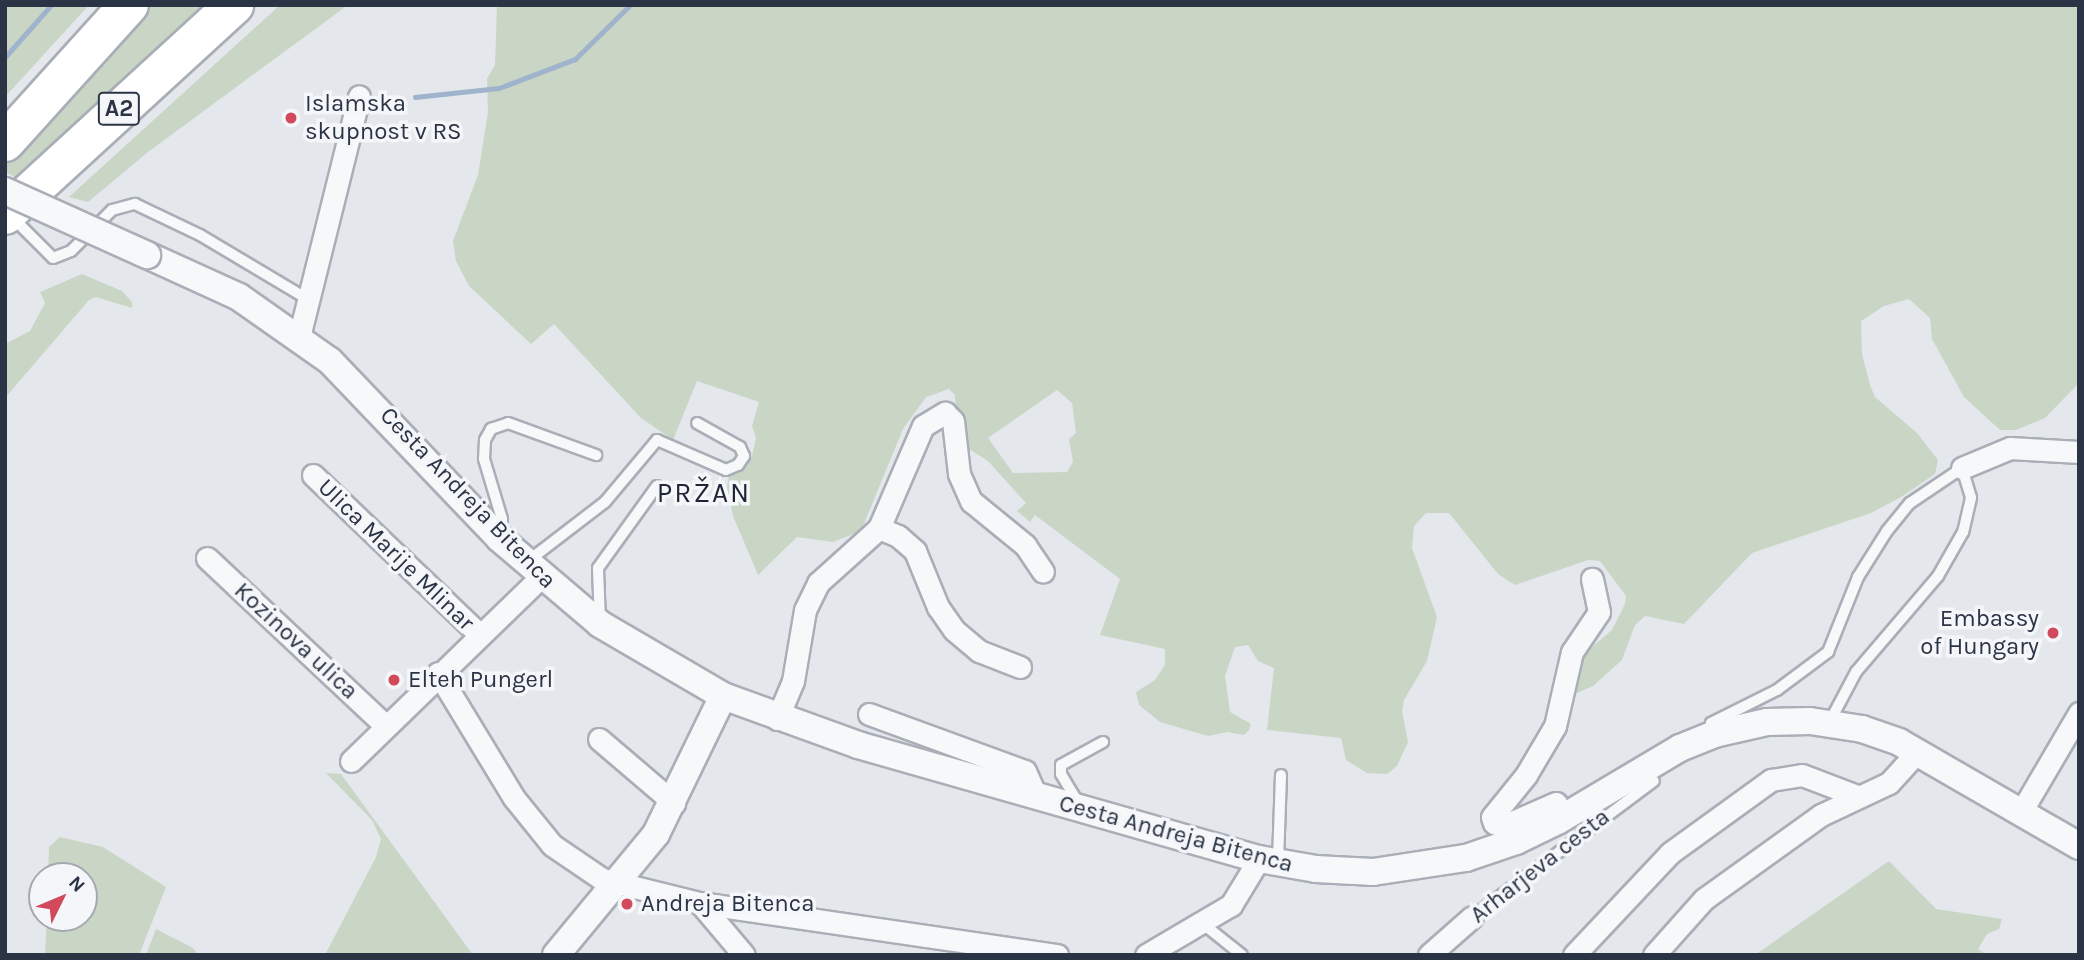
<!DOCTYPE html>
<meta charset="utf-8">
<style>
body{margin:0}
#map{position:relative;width:2084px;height:960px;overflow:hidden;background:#e4e7ec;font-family:Karla,sans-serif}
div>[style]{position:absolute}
.green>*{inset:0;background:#c9d6c5}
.stream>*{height:5px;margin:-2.5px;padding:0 2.5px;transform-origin:2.5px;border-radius:2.5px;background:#9fb4cc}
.roads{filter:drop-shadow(2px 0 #a9aeb7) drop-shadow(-2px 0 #a9aeb7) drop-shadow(0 2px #a9aeb7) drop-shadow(0 -2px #a9aeb7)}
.service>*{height:10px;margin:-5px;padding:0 5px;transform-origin:5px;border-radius:5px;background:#f7f8fa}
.minor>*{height:21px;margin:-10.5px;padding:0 10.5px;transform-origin:10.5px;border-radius:10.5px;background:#f7f8fa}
.tertiary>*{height:26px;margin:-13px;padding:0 13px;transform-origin:13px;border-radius:13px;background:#f7f8fa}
.motorway>*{height:38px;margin:-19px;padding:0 19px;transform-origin:19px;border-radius:19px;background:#fff}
.bridges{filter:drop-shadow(2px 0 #a9aeb7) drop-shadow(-2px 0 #a9aeb7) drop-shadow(0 2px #a9aeb7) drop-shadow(0 -2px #a9aeb7)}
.tertiary-bridge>*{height:26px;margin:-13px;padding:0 13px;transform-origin:13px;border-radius:13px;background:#f7f8fa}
.dots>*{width:19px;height:19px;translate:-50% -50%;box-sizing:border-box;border:4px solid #f4f6f9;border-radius:50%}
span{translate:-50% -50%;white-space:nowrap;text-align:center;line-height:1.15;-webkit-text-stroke:7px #f4f6f9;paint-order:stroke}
.shield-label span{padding:2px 5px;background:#f4f6f9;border:2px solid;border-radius:5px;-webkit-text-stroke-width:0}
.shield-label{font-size:23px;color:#2b3445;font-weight:700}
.poi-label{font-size:24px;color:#2b3445}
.left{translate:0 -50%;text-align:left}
.right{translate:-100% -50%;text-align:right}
.street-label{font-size:24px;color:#2b3445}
.quarter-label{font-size:28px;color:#1d2536;letter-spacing:2px}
.frame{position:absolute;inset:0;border:7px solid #2b3445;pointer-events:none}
.north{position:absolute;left:28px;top:862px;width:70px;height:70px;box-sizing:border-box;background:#f4f6f9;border:2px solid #a4a8b1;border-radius:50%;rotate:47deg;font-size:19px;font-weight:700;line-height:28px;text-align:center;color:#2b3445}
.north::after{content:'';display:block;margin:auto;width:24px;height:32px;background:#d1495b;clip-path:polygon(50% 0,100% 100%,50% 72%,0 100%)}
</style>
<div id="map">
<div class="green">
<i style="clip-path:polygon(5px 5px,89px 5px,5px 97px)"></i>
<i style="clip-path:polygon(146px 5px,216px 5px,23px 181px,5px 172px,5px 160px)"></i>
<i style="clip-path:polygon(280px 5px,348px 5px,148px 152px,88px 202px,69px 197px)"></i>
<i style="clip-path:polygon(evenodd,497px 5px,2079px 5px,2079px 383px,2045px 418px,2016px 430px,2000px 430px,1964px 397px,1932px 339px,1930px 318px,1909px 299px,1884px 306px,1861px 321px,1862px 354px,1870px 385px,1875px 397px,1917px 433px,1938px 460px,1935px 474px,1901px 497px,1871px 513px,1752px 553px,1684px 624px,1645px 616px,1635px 625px,1622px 660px,1593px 686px,1577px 693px,1570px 691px,1572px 664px,1612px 630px,1625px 604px,1626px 596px,1600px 561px,1588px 560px,1515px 585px,1498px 574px,1449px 513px,1426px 513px,1414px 526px,1412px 548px,1437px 617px,1427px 661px,1404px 700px,1402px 711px,1408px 742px,1397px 766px,1387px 774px,1367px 773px,1346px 760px,1341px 738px,1267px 730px,1274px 668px,1258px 661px,1248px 645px,1235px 647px,1225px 676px,1230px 712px,1251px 724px,1249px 730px,1244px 735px,1227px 732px,1208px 736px,1160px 722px,1139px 705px,1136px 692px,1155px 680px,1165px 665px,1165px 649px,1100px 635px,1120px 579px,1035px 515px,1030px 522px,1017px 511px,1026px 503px,988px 461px,958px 442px,955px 395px,949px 389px,926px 397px,903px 429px,861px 531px,833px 542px,797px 537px,758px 575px,733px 516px,727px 487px,730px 470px,747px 465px,752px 456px,756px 438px,752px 426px,759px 402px,697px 381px,673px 440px,641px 418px,554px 324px,531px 344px,469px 286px,456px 261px,453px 241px,478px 175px,488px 112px,487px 79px,495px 65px,497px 5px,1057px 390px,1072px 403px,1076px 433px,1069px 439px,1073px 462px,1067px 472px,1013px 473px,988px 438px,1057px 390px)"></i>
<i style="clip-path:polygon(82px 274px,122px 291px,132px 302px,132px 308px,96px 297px,89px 300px,5px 398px,5px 344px,30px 331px,45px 303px,40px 292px)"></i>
<i style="clip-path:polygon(326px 773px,341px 774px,473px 955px,325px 955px,376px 857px,381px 839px,372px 820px)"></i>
<i style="clip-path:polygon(60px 837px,103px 847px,166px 887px,139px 955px,45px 955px,47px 918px,84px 918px,84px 876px,48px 876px,49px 847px)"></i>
<i style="clip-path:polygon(1889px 861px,1936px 909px,2002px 919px,1999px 929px,1987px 934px,1978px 949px,1987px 955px,1755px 955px)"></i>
<i style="clip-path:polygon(156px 929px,193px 948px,198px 955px,146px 955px)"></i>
</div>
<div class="stream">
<i style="left:5px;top:57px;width:69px;rotate:-48.5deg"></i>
<i style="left:415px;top:97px;width:84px;rotate:-6.1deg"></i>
<i style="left:499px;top:88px;width:81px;rotate:-20.9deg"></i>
<i style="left:575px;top:59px;width:77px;rotate:-44.5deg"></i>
</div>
<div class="roads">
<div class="service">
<i style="left:12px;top:217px;width:58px;rotate:45deg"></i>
<i style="left:53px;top:258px;width:19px;rotate:-21deg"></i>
<i style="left:71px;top:251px;width:58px;rotate:-45deg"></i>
<i style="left:112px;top:210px;width:24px;rotate:-15deg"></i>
<i style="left:135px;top:204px;width:72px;rotate:25.5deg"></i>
<i style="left:200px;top:235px;width:127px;rotate:30.8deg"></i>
<i style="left:500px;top:535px;width:16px;rotate:-83deg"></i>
<i style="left:502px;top:519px;width:63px;rotate:-106.7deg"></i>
<i style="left:484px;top:459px;width:19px;rotate:-87deg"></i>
<i style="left:485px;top:440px;width:13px;rotate:-61deg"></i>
<i style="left:491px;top:429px;width:18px;rotate:-19deg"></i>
<i style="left:508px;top:423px;width:94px;rotate:20deg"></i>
<i style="left:528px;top:561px;width:97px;rotate:-37.5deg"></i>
<i style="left:605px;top:502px;width:81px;rotate:-50deg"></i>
<i style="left:657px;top:440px;width:75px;rotate:23.5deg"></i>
<i style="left:726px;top:470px;width:13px;rotate:-23deg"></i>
<i style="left:738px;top:465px;width:11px;rotate:-56deg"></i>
<i style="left:744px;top:456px;width:10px;rotate:-114deg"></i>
<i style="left:740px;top:447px;width:49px;rotate:-150.8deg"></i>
<i style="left:600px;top:621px;width:53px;rotate:-92.2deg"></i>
<i style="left:598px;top:568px;width:101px;rotate:-54.3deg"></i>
<i style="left:1713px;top:732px;width:9px;rotate:-103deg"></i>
<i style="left:1711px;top:723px;width:74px;rotate:-26.6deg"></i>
<i style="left:1777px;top:690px;width:64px;rotate:-36.7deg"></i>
<i style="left:1828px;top:652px;width:81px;rotate:-68.2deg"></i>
<i style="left:1858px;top:577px;width:54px;rotate:-57.8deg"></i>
<i style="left:1887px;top:531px;width:36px;rotate:-51deg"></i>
<i style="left:1910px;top:503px;width:63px;rotate:-33.9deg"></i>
<i style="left:1962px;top:468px;width:31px;rotate:73deg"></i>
<i style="left:1971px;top:498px;width:35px;rotate:103deg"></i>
<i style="left:1963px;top:532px;width:51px;rotate:119.6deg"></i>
<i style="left:1938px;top:576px;width:126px;rotate:130.5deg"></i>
<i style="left:1856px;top:672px;width:58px;rotate:117.9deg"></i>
<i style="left:1079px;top:804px;width:35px;rotate:-121deg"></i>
<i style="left:1061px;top:774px;width:9px;rotate:-90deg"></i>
<i style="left:1061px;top:765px;width:48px;rotate:-28.7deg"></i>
<i style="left:1278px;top:861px;width:86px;rotate:-88deg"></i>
<i style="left:1472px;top:917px;width:227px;rotate:-36.8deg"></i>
<i style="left:1202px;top:923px;width:51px;rotate:38.7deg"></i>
</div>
<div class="minor">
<i style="left:299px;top:337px;width:248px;rotate:-76deg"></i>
<i style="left:1962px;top:468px;width:52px;rotate:-22.6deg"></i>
<i style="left:2010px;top:448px;width:69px;rotate:3.3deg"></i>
<i style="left:313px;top:475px;width:230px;rotate:43.8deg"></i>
<i style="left:879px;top:528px;width:111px;rotate:-66.7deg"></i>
<i style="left:923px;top:426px;width:26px;rotate:-31deg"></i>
<i style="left:945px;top:413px;width:11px;rotate:45deg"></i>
<i style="left:953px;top:421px;width:53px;rotate:83.5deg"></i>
<i style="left:959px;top:474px;width:30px;rotate:66deg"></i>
<i style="left:971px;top:501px;width:70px;rotate:39.2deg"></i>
<i style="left:1025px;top:545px;width:32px;rotate:56deg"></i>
<i style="left:207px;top:558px;width:244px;rotate:43.2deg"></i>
<i style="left:438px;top:673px;width:146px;rotate:58.7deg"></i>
<i style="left:514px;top:798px;width:60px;rotate:51deg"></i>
<i style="left:552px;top:845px;width:60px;rotate:34.2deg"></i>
<i style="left:602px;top:879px;width:101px;rotate:13.8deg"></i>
<i style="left:700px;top:903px;width:361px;rotate:8.3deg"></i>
<i style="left:869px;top:714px;width:166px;rotate:20.1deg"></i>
<i style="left:1025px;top:771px;width:27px;rotate:66deg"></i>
<i style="left:777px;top:719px;width:41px;rotate:-67.2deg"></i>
<i style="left:793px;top:681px;width:72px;rotate:-80.4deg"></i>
<i style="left:805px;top:610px;width:30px;rotate:-64deg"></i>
<i style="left:818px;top:583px;width:82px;rotate:-42deg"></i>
<i style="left:879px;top:528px;width:21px;rotate:23deg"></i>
<i style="left:898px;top:536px;width:23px;rotate:41deg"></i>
<i style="left:915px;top:551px;width:61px;rotate:67.7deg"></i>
<i style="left:938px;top:607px;width:28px;rotate:55deg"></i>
<i style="left:954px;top:630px;width:33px;rotate:40deg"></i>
<i style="left:979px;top:651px;width:44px;rotate:21.3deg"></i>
<i style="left:599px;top:739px;width:99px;rotate:40.5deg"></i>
<i style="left:351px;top:761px;width:264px;rotate:-44.1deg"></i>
<i style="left:2021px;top:812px;width:115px;rotate:-59.6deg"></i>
<i style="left:1559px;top:820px;width:17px;rotate:-100deg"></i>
<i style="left:1556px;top:803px;width:58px;rotate:156.5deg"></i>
<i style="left:1503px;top:826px;width:9px;rotate:-162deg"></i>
<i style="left:1494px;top:823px;width:6px;rotate:-108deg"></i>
<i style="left:1492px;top:817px;width:54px;rotate:-51deg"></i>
<i style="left:1526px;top:775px;width:57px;rotate:-59.4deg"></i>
<i style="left:1555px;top:726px;width:76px;rotate:-77.1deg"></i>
<i style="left:1572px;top:652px;width:48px;rotate:-56deg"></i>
<i style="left:1599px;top:612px;width:34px;rotate:-102deg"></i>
<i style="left:700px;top:903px;width:68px;rotate:49.8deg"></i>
<i style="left:1146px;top:955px;width:99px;rotate:-30.5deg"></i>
<i style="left:1231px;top:905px;width:54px;rotate:-58.7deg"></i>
<i style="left:1429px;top:955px;width:57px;rotate:-41.5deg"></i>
<i style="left:1574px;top:955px;width:140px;rotate:-46.7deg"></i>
<i style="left:1670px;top:853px;width:125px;rotate:-35.9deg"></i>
<i style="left:1771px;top:780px;width:31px;rotate:-9deg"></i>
<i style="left:1802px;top:775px;width:59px;rotate:20.9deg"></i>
<i style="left:1654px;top:955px;width:75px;rotate:-48.2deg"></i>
<i style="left:1704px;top:899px;width:144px;rotate:-35.7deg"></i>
<i style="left:1821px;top:815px;width:75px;rotate:-25.2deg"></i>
<i style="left:1889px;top:783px;width:43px;rotate:-47.8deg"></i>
</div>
<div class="tertiary">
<i style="left:147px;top:255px;width:101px;rotate:24.5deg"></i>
<i style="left:239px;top:297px;width:111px;rotate:35.1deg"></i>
<i style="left:330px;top:361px;width:245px;rotate:46.3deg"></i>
<i style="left:499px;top:538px;width:133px;rotate:40.4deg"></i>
<i style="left:600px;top:624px;width:143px;rotate:30.3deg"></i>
<i style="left:723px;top:696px;width:144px;rotate:19.9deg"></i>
<i style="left:858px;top:745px;width:417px;rotate:15.9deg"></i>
<i style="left:1259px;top:859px;width:58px;rotate:10deg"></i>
<i style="left:1316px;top:869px;width:57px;rotate:3deg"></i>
<i style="left:1373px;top:872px;width:94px;rotate:-8.6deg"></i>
<i style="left:1466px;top:858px;width:53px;rotate:-18.8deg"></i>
<i style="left:1516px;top:841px;width:48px;rotate:-26deg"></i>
<i style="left:1559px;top:820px;width:141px;rotate:-30.8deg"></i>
<i style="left:1680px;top:748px;width:37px;rotate:-22deg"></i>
<i style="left:1714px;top:734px;width:54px;rotate:-12.8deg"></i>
<i style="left:1767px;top:722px;width:43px;rotate:-1.3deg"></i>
<i style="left:1810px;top:721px;width:53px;rotate:8.7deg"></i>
<i style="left:1862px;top:729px;width:39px;rotate:19deg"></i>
<i style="left:1899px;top:742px;width:208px;rotate:30deg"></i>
<i style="left:556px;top:955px;width:157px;rotate:-50.4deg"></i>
<i style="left:656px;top:834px;width:153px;rotate:-64.1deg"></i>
</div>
<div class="motorway">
<i style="left:5px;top:142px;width:185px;rotate:-47.9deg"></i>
<i style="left:5px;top:215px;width:311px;rotate:-42.5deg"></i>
</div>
</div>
<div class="bridges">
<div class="tertiary-bridge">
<i style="left:5px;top:191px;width:156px;rotate:24.3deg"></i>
</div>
</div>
<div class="dots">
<i style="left:291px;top:118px;background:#d1495b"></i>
<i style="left:2053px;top:633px;background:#d1495b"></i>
<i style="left:394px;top:680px;background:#d1495b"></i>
<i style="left:627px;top:904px;background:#d1495b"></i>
</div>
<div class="shield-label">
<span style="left:119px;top:109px">A2</span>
</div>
<div class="poi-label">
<span class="left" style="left:305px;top:118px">Islamska<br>skupnost v RS</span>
<span class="right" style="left:2039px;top:633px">Embassy<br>of Hungary</span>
<span class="left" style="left:408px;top:680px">Elteh Pungerl</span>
<span class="left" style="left:641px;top:904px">Andreja Bitenca</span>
</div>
<div class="street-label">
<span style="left:468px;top:498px;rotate:46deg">Cesta Andreja Bitenca</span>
<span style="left:396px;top:555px;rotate:44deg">Ulica Marije Mlinar</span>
<span style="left:296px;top:641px;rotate:43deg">Kozinova ulica</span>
<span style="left:1176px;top:834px;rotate:15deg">Cesta Andreja Bitenca</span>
<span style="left:1540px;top:866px;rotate:-38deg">Arharjeva cesta</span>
</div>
<div class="quarter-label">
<span style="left:704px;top:493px">PRŽAN</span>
</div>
<div class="frame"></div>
<div class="north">N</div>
</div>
